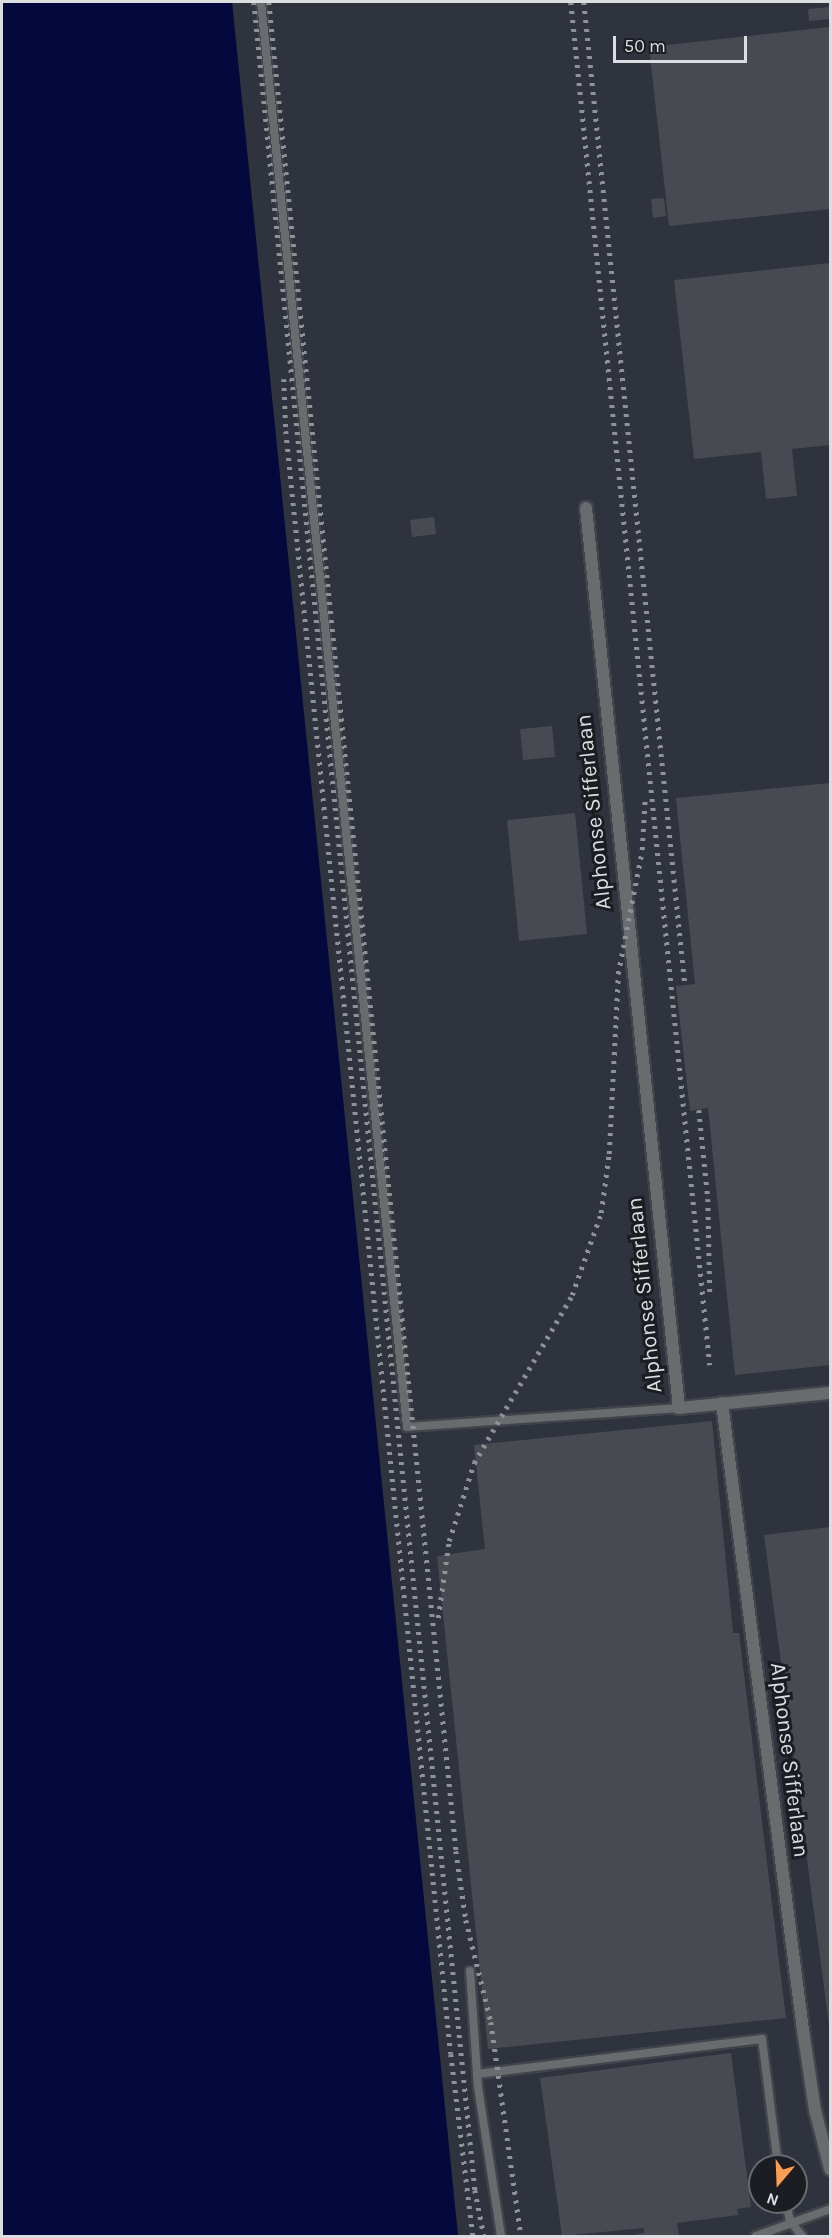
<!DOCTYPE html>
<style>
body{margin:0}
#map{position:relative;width:832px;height:2238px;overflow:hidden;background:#24272d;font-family:Karla,sans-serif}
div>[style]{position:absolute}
.built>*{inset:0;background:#2e333e}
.water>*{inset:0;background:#04083c}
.building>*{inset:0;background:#474a51}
.roads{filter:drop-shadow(2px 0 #41444a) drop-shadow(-2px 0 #41444a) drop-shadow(0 2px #41444a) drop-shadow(0 -2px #41444a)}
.service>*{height:8px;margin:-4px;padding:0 4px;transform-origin:4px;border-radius:4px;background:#6a6b6f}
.minor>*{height:12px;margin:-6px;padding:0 6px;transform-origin:6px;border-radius:6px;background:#6a6b6f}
.rail>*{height:4.5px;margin-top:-2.25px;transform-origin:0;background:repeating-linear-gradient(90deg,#909297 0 3px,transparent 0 9px)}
span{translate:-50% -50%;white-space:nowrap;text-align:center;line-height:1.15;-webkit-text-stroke:6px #1b1d23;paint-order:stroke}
.street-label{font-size:22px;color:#dbdde1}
.frame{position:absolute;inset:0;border:3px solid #dbdde1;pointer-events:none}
.north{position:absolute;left:748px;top:2154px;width:60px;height:60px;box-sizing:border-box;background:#1b1d23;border:2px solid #686a6f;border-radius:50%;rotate:199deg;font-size:16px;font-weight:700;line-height:24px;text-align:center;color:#dbdde1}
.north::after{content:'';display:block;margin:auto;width:21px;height:27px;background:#fb9e51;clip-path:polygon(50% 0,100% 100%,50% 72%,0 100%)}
.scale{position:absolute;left:613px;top:36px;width:134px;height:27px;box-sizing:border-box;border:3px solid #dbdde1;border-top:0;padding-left:8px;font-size:18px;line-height:21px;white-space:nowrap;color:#dbdde1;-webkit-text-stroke:4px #1b1d23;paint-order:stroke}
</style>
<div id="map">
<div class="built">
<i style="clip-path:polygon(evenodd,232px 2px,830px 2px,830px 2236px,458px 2236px,232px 2px,760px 2166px,796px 2166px,796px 2202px,760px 2202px,760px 2166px)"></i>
</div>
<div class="water">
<i style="clip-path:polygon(2px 2px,232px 2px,458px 2236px,2px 2236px)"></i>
</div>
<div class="building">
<i style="clip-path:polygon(830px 7px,830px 19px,809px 21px,808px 9px)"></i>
<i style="clip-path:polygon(830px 27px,830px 209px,669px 226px,649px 47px)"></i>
<i style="clip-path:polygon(664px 198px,666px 216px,653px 218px,651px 199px)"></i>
<i style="clip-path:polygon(830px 263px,830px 445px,792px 449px,797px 496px,766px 499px,761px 452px,694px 459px,674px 280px)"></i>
<i style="clip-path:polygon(434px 517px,436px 534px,412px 537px,410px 520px)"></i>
<i style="clip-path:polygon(552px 726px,555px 757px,523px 760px,520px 729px)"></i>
<i style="clip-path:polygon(830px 783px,830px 1365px,735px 1375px,708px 1108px,690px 1111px,676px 986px,695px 984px,676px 798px)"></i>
<i style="clip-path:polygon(575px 813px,587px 934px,519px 941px,507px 820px)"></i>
<i style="clip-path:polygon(712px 1421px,733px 1633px,739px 1633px,786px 2018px,488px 2049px,437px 1556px,485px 1549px,474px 1445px)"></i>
<i style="clip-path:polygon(830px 1527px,830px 2025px,829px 2025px,764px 1535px)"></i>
<i style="clip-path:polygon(731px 2053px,751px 2207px,737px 2209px,738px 2215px,677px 2223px,679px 2236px,628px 2236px,644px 2233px,644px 2228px,562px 2236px,540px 2078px)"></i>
</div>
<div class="roads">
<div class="service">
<i style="left:261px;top:2px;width:1432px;rotate:84.15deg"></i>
<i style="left:407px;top:1427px;width:273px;rotate:-4deg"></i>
<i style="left:470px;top:1971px;width:116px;rotate:86.1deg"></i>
<i style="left:478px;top:2087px;width:151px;rotate:81.2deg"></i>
<i style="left:477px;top:2074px;width:287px;rotate:-7deg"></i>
<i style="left:762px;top:2039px;width:128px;rotate:82.8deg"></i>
<i style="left:786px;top:2202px;width:19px;rotate:78deg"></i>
<i style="left:790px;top:2221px;width:19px;rotate:51deg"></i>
<i style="left:756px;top:2236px;width:79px;rotate:-20deg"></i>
</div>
<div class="minor">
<i style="left:586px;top:508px;width:905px;rotate:84.1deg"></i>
<i style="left:679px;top:1408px;width:152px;rotate:-5.7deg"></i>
<i style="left:722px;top:1403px;width:632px;rotate:82.64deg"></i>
<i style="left:803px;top:2030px;width:81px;rotate:81.5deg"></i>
<i style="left:815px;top:2110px;width:61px;rotate:75.7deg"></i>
</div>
</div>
<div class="rail">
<i style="left:254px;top:2px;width:2199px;rotate:84.23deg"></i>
<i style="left:475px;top:2190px;width:47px;rotate:78.9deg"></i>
<i style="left:269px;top:2px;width:1858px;rotate:84.22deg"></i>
<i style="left:456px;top:1851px;width:70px;rotate:81.8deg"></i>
<i style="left:466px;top:1920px;width:105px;rotate:76.2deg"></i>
<i style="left:491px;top:2022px;width:216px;rotate:82deg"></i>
<i style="left:571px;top:2px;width:1370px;rotate:84.18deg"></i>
<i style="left:584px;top:2px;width:988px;rotate:84.13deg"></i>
<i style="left:284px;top:379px;width:52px;rotate:87.8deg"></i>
<i style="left:286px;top:431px;width:1631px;rotate:84.2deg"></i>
<i style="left:451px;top:2054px;width:183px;rotate:83.1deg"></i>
<i style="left:699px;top:1110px;width:89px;rotate:84.2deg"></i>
<i style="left:708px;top:1199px;width:94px;rotate:88.8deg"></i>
<i style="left:438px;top:1618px;width:78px;rotate:-81.9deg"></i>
<i style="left:449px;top:1541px;width:82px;rotate:-72.2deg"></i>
<i style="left:474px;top:1463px;width:194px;rotate:-59.7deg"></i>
<i style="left:572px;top:1295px;width:87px;rotate:-70.5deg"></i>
<i style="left:601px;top:1213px;width:60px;rotate:-82.3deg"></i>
<i style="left:609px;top:1154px;width:180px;rotate:-87.1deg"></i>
<i style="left:618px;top:974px;width:126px;rotate:-79deg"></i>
<i style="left:642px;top:850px;width:52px;rotate:-86.7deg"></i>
</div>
<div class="street-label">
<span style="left:594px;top:812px;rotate:-96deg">Alphonse Sifferlaan</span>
<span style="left:645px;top:1295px;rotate:-96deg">Alphonse Sifferlaan</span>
<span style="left:789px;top:1760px;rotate:83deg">Alphonse Sifferlaan</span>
</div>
<div class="frame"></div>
<div class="north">N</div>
<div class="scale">50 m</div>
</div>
